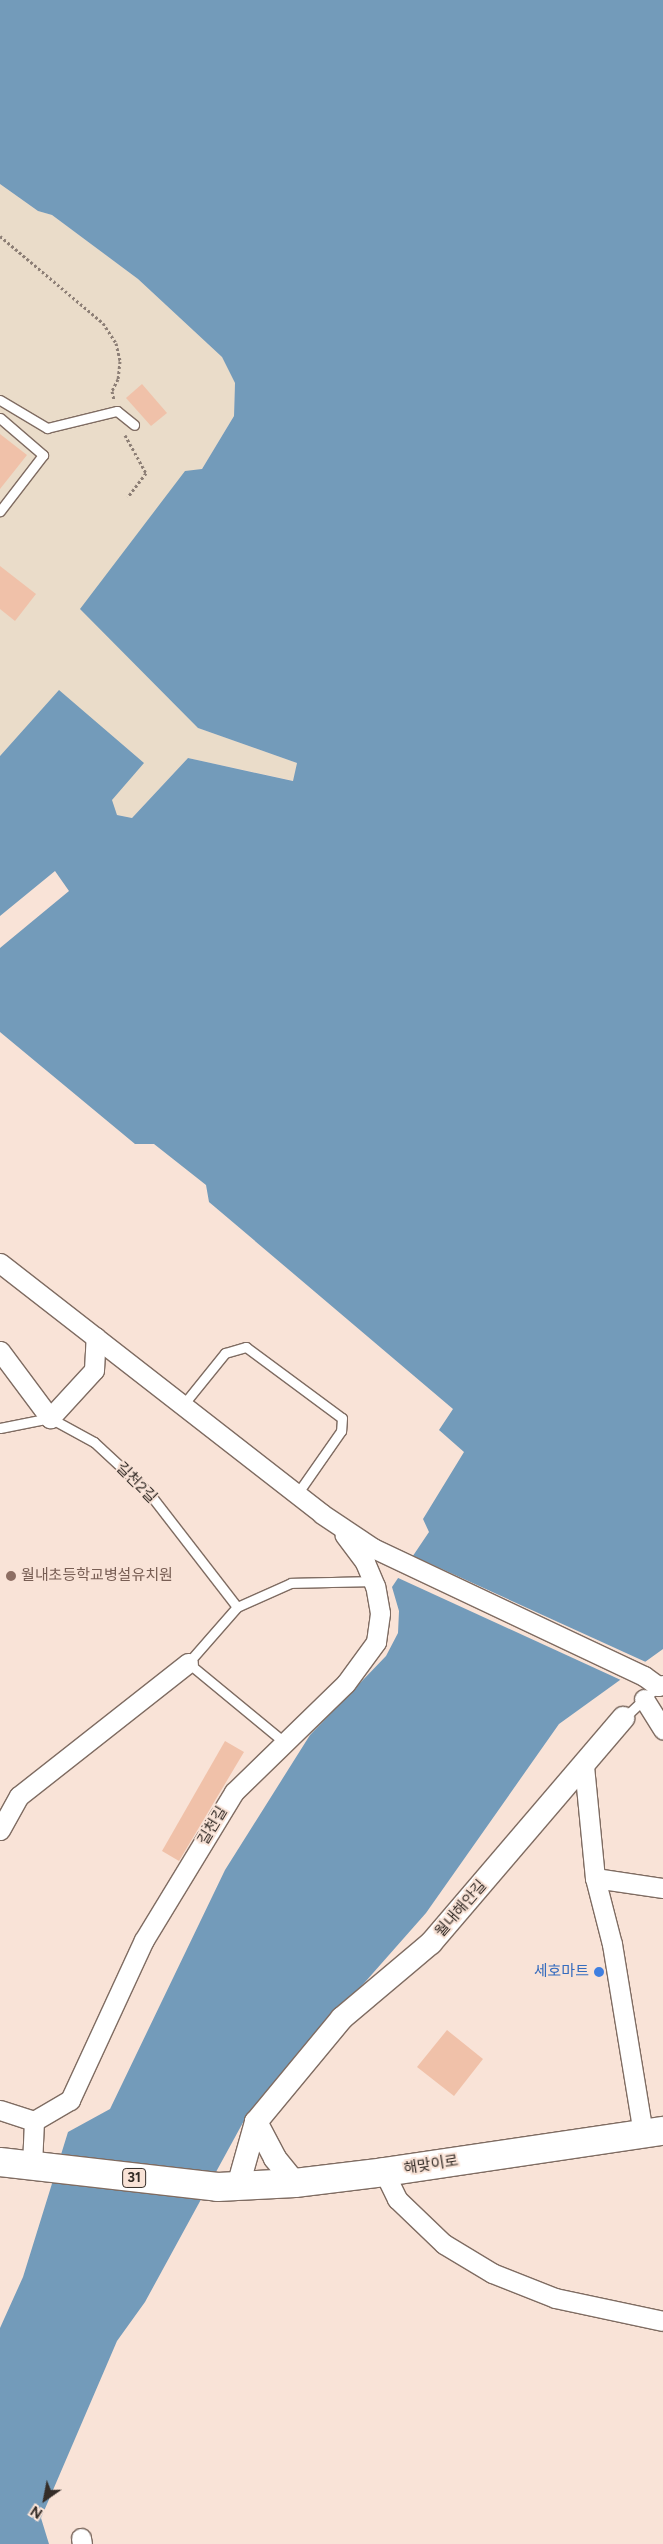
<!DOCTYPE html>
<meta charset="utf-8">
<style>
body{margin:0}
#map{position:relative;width:663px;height:2544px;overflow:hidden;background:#f9e3d7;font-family:Figtree,"Noto Sans KR",sans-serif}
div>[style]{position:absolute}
.industrial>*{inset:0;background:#eadcc9}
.water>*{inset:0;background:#739bba}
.pier>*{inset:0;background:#f9e3d7}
.building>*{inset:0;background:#f0c1a9}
.path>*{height:3px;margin-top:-1.5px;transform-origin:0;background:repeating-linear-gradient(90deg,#8d7f76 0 2.5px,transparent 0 5px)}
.roads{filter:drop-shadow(1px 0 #7f6c62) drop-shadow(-1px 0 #7f6c62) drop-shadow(0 1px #7f6c62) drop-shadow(0 -1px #7f6c62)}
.service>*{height:9px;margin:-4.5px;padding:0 4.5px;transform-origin:4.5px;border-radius:4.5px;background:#fff}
.minor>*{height:19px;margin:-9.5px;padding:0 9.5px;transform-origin:9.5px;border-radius:9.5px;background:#fff}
.tertiary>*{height:22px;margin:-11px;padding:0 11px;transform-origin:11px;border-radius:11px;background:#fff}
.primary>*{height:28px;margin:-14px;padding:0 14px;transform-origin:14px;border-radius:14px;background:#fff}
.dots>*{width:14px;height:14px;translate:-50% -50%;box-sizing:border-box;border:2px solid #f9e3d7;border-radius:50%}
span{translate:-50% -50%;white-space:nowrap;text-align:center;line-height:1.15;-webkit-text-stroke:4px #f9e3d7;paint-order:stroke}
.shield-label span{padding:1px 4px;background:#f9e3d7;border:1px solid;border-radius:4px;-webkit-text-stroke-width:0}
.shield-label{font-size:14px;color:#342c27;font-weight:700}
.street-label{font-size:15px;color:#342c27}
.education-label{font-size:15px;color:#785e54}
.left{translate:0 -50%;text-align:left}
.shop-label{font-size:15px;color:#366cbe}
.right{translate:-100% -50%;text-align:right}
.north{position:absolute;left:20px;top:2474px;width:50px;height:50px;-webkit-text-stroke:4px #f9e3d7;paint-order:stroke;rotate:213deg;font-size:14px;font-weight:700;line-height:20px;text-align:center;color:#342c27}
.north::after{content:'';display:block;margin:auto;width:18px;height:22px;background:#342c27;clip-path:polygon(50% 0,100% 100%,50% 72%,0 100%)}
</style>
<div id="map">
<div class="industrial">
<i style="clip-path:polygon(0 184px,38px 211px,52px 215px,138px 279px,222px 357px,235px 383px,234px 416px,202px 469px,198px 728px,297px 763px,294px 781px,188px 758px,132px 818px,117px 815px,59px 691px,0 756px)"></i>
</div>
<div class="water">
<i style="clip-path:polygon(0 0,663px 0,663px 1649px,559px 1724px,426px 1913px,246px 2117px,145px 2302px,117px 2341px,41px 2518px,49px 2544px,0 2544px,0 2328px,23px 2277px,68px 2132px,110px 2109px,225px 1870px,310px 1735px,386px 1656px,398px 1633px,399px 1611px,392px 1587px,429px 1532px,423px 1519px,464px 1452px,439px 1430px,453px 1409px,209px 1202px,206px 1185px,154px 1144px,135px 1144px,0 1032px,0 948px,69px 891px,55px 871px,0 916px,0 756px,59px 690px,144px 763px,112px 800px,117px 815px,132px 818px,188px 758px,293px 781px,297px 763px,198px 728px,80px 609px,185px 471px,202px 469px,234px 416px,235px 383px,222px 357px,138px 279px,52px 215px,38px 211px,0 184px)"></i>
</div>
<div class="pier">
<i style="clip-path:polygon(411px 1555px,648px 1663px,623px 1681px,396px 1577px)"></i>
</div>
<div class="building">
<i style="clip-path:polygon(142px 384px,167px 413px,151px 426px,126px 398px)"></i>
<i style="clip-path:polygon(0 434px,27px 455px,0 489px)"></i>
<i style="clip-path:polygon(0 566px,36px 594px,15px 621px,0 609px)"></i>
<i style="clip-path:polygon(225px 1741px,244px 1752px,179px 1861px,162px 1851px)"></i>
<i style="clip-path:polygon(447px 2030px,483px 2059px,454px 2096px,417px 2067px)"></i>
</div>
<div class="path">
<i style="left:0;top:236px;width:135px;rotate:40.2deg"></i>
<i style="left:103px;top:323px;width:24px;rotate:57deg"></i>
<i style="left:116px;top:343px;width:18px;rotate:77deg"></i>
<i style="left:120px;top:361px;width:18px;rotate:96deg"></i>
<i style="left:118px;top:379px;width:13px;rotate:117deg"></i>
<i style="left:112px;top:391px;width:9px;rotate:77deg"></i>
<i style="left:125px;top:435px;width:43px;rotate:61.1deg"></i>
<i style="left:146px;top:473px;width:30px;rotate:127deg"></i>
</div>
<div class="roads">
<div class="service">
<i style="left:0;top:400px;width:55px;rotate:30.8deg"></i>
<i style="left:47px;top:428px;width:72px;rotate:-13.7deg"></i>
<i style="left:117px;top:411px;width:22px;rotate:39deg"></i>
<i style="left:0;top:418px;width:57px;rotate:40.7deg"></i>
<i style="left:43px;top:455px;width:71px;rotate:127.5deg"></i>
<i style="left:183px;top:1405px;width:67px;rotate:-51.1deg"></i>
<i style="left:225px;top:1353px;width:22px;rotate:-16deg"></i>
<i style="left:246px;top:1347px;width:119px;rotate:36.5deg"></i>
<i style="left:342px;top:1418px;width:13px;rotate:94deg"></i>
<i style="left:341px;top:1431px;width:77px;rotate:124.9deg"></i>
<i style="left:0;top:1428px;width:51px;rotate:-11.3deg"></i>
<i style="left:50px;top:1418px;width:50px;rotate:28.6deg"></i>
<i style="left:94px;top:1442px;width:75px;rotate:42.8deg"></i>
<i style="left:149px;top:1493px;width:144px;rotate:52.3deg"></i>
<i style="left:624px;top:1718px;width:47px;rotate:-43.3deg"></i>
<i style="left:284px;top:1742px;width:124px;rotate:-140.5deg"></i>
<i style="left:188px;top:1663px;width:74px;rotate:-48.8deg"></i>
<i style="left:237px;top:1607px;width:59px;rotate:-24deg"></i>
<i style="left:291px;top:1583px;width:81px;rotate:-1.4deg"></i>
</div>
<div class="minor">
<i style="left:0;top:1263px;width:408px;rotate:37.9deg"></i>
<i style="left:322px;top:1514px;width:61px;rotate:33.7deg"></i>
<i style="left:373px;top:1548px;width:300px;rotate:25.3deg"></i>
<i style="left:644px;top:1676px;width:17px;rotate:36deg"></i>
<i style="left:658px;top:1686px;width:5px;rotate:-11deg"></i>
<i style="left:0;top:1351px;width:84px;rotate:53.3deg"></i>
<i style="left:50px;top:1418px;width:65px;rotate:-47.5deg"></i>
<i style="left:94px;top:1370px;width:33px;rotate:-87deg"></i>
<i style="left:644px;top:1699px;width:36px;rotate:58deg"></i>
<i style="left:584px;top:1766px;width:113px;rotate:84.4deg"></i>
<i style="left:595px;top:1878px;width:68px;rotate:75.6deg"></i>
<i style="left:612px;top:1944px;width:192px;rotate:80.7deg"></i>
<i style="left:0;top:1830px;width:39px;rotate:-61deg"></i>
<i style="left:19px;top:1796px;width:215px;rotate:-38.2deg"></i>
<i style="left:595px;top:1878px;width:69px;rotate:8.4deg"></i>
<i style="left:0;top:2110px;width:36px;rotate:18deg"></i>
<i style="left:32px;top:2165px;width:44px;rotate:-87.4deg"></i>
<i style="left:34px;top:2121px;width:42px;rotate:-30.3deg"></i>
<i style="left:70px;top:2100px;width:176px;rotate:-65.2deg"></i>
<i style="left:144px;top:1940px;width:173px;rotate:-58.7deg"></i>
<i style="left:234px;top:1792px;width:156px;rotate:-44.2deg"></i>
<i style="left:346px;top:1683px;width:51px;rotate:-53.8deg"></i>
<i style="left:376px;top:1642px;width:29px;rotate:-82deg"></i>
<i style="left:380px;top:1613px;width:27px;rotate:-100deg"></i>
<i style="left:375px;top:1586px;width:26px;rotate:-113deg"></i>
<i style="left:365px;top:1562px;width:34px;rotate:-127deg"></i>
<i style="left:384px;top:2172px;width:30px;rotate:64deg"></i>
<i style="left:397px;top:2199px;width:65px;rotate:43.8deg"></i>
<i style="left:444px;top:2244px;width:56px;rotate:31.1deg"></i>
<i style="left:492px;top:2273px;width:68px;rotate:21.6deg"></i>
<i style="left:555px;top:2298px;width:110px;rotate:12deg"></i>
<i style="left:81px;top:2538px;width:6px;rotate:81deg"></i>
</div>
<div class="tertiary">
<i style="left:295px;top:2183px;width:32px;rotate:-129deg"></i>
<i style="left:275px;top:2158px;width:41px;rotate:-117.8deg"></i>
<i style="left:256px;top:2122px;width:135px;rotate:-50.4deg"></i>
<i style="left:342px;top:2018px;width:116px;rotate:-40.1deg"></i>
<i style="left:431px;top:1943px;width:296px;rotate:-49.5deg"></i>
<i style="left:238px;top:2186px;width:66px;rotate:-74.3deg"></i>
</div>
<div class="primary">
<i style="left:0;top:2162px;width:219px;rotate:6.5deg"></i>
<i style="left:218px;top:2187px;width:77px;rotate:-3deg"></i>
<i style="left:295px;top:2183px;width:90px;rotate:-7deg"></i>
<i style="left:384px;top:2172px;width:282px;rotate:-8.4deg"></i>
</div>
</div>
<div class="dots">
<i style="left:11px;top:1576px;background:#8d6e63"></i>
<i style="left:599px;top:1972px;background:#3f7fe0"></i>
</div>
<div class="shield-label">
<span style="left:134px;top:2178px">31</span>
</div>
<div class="street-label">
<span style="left:136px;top:1483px;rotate:45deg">길천2길</span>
<span style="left:213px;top:1826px;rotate:-59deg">길천길</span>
<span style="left:461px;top:1909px;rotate:-49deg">월내해안길</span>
<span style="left:431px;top:2165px;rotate:-9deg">해맞이로</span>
</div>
<div class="education-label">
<span class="left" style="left:21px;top:1576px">월내초등학교병설유치원</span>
</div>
<div class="shop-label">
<span class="right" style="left:589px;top:1972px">세호마트</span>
</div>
<div class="north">N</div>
</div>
